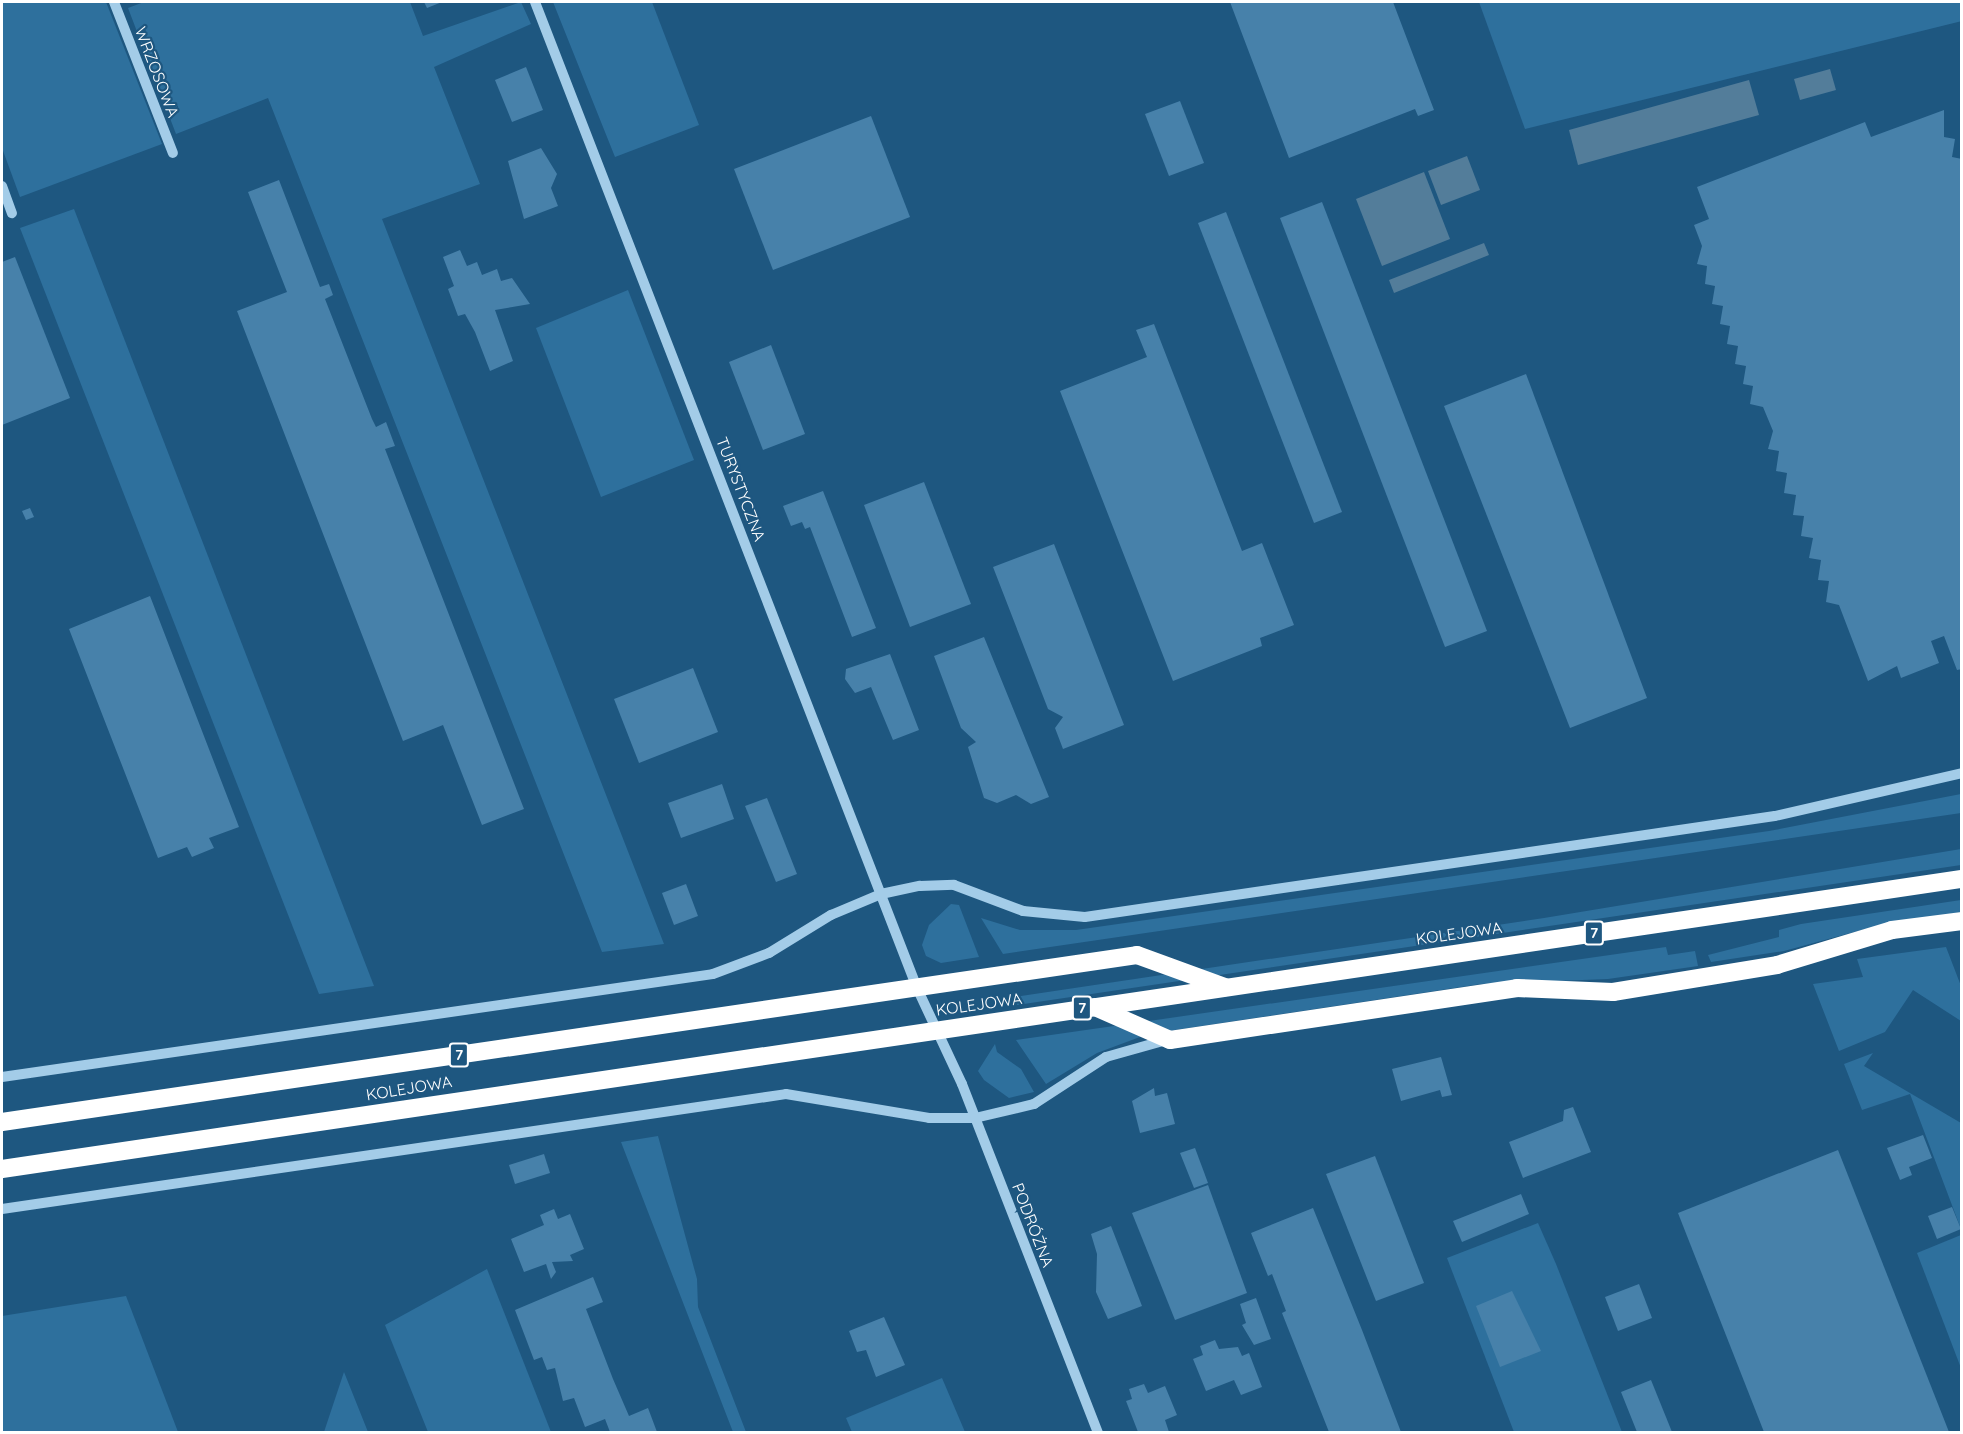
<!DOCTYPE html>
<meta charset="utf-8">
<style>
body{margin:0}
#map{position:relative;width:1963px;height:1434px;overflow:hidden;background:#1e5780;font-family:Quicksand,sans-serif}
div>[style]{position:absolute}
.green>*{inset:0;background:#2e709d}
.water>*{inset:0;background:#537d9a}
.building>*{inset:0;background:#4781aa}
.minor>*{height:10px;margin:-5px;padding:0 5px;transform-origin:5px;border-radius:5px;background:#a3cce8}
.highway>*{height:18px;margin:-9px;padding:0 9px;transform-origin:9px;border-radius:9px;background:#fff}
span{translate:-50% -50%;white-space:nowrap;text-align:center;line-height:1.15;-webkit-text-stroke:4.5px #1e5780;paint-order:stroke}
.shield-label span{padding:2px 4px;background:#1e5780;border:2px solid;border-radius:4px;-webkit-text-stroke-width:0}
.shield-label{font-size:15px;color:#fff;font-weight:700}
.street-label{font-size:16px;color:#fff}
.frame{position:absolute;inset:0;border:3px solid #fff;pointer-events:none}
</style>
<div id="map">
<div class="green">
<i style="clip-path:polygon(2px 2px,106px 2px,162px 144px,20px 197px,2px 148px)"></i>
<i style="clip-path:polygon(144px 2px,410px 2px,423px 36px,521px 2px,531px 24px,434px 67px,480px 184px,382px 219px,664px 944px,602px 952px,268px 98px,176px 134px,128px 8px)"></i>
<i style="clip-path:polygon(553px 2px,652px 2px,699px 125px,615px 157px)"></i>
<i style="clip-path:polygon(1479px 2px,1961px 2px,1962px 21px,1525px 129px)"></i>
<i style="clip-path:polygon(74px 209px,374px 986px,319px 994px,20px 228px)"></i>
<i style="clip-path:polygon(628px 290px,694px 460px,601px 497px,536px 328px)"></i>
<i style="clip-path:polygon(1961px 794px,1961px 813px,1003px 954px,981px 918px,1020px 930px,1076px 930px,1769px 831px)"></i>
<i style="clip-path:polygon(1961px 849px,1961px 865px,1017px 1005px,1015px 997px,1544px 918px)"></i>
<i style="clip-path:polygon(1961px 900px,1961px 912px,1869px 928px,1784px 951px,1711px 962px,1708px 955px,1779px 937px,1779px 930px,1801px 924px)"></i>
<i style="clip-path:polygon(951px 904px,959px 905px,979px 957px,941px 963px,926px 956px,922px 945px,929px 925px)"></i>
<i style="clip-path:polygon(1666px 947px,1668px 955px,1695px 951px,1698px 966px,1608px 979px,1481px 984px,1148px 1034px,1097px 1053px,1046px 1084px,1016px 1040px)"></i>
<i style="clip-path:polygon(1946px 947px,1961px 986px,1961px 1021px,1913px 990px,1885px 1032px,1839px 1051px,1813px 984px,1863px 977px,1857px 959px)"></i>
<i style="clip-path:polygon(995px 1044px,997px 1052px,1021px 1069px,1034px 1092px,1009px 1098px,984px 1080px,978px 1071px)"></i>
<i style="clip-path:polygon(1873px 1053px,1864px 1066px,1961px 1123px,1961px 1229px,1910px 1094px,1862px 1110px,1844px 1064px)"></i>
<i style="clip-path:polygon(658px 1136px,697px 1279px,698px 1307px,746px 1432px,733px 1432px,621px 1142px)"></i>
<i style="clip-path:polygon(1538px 1223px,1556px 1264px,1622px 1432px,1514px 1432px,1447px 1258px)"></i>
<i style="clip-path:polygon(1961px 1235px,1961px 1368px,1917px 1253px)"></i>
<i style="clip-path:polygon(487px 1269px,551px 1432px,428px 1432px,385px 1325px)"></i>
<i style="clip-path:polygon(126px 1296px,178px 1432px,2px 1432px,2px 1316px)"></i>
<i style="clip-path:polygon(344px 1372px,368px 1432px,324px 1432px)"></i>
<i style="clip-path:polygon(942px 1378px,965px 1432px,852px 1432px,846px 1418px)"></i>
</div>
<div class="water">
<i style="clip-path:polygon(1830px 69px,1836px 90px,1800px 100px,1794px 79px)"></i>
<i style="clip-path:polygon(1749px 80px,1759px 115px,1578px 165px,1569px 130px)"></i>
<i style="clip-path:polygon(1467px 156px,1480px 190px,1441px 205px,1428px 171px)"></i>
<i style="clip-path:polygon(1424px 172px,1450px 239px,1382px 266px,1356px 199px)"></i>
<i style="clip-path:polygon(1484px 243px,1489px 255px,1394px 293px,1389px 280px)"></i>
</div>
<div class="building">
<i style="clip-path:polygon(424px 2px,442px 2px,427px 8px)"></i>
<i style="clip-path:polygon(1230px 2px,1393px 2px,1434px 110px,1418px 116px,1415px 109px,1289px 158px)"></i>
<i style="clip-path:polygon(526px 67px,543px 110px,512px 122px,495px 80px)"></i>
<i style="clip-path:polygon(1180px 101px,1204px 163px,1169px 176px,1145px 114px)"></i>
<i style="clip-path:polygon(1944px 110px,1944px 137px,1955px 139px,1952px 157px,1962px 159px,1962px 669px,1957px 670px,1944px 636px,1931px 641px,1939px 663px,1901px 678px,1897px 666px,1868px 681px,1839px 605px,1826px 602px,1829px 581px,1818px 580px,1821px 560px,1809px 558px,1813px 538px,1801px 536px,1804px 516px,1793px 515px,1796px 495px,1784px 493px,1787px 473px,1776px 471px,1779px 451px,1768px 449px,1773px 431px,1763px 407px,1750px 404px,1753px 386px,1743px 384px,1746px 366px,1735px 364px,1738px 346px,1727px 344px,1730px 326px,1720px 324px,1723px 306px,1712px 304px,1715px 286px,1705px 284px,1707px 266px,1697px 264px,1702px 246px,1694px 225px,1709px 219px,1697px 187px,1865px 122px,1871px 137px)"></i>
<i style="clip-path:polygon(871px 116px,910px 217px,773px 270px,734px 169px)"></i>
<i style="clip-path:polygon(541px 148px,557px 174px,551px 188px,558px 206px,524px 219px,508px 161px)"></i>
<i style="clip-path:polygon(279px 180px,320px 287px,329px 284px,333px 295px,325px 299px,372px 419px,376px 427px,386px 422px,395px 446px,385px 449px,524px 809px,482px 825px,443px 725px,403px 741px,237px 311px,287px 292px,248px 192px)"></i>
<i style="clip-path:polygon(1322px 202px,1487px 631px,1445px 647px,1280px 218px)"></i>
<i style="clip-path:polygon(1226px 212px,1342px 512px,1314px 523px,1198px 223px)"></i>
<i style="clip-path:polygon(460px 250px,467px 266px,477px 262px,482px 275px,497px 269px,501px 281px,512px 278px,530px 304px,495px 310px,513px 361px,490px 371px,475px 332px,465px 314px,458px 316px,448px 289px,454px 286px,443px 257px)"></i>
<i style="clip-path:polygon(15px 257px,70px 398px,2px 425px,2px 262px)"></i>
<i style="clip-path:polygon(1154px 324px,1242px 551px,1262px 543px,1294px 625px,1260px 638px,1262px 646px,1173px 681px,1060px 391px,1147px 357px,1136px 330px)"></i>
<i style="clip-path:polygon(771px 345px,805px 434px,763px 450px,729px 362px)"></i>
<i style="clip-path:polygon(1526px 374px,1647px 698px,1570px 728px,1444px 406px)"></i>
<i style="clip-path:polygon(924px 482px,971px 604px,910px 627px,864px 505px)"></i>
<i style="clip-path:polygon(823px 491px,876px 628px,852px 637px,810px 527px,805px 529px,802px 522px,791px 526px,783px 506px)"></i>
<i style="clip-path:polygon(30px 508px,34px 517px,26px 520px,22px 511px)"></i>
<i style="clip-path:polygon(1054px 544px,1124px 725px,1063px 749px,1055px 728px,1063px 717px,1048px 709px,993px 567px)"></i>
<i style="clip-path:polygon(150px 596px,239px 827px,209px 838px,214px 848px,192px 857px,187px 847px,158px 858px,69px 629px)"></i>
<i style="clip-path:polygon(984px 637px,1049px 797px,1031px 804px,1016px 795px,997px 803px,984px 798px,968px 747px,976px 742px,961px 728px,934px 656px)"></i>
<i style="clip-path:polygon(890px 654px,919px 730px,893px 740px,871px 687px,855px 693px,845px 679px,846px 669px)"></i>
<i style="clip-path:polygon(693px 668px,718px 732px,639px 763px,614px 699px)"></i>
<i style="clip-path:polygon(722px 784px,734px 819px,681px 838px,668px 803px)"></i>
<i style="clip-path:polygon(767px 798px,797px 874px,776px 882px,745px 806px)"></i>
<i style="clip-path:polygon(686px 884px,698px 916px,674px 925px,662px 893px)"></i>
<i style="clip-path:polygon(1441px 1057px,1452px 1095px,1442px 1097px,1440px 1090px,1401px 1101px,1392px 1069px)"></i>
<i style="clip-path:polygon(1154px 1088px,1155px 1096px,1167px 1093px,1175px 1124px,1140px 1133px,1132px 1101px)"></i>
<i style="clip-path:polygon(1573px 1107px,1591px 1152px,1523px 1178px,1509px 1142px,1563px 1121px,1564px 1110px)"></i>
<i style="clip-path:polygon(1923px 1135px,1932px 1158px,1909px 1167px,1912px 1175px,1900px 1180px,1887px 1148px)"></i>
<i style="clip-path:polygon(1195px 1148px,1208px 1183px,1194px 1188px,1180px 1153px)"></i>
<i style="clip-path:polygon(1838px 1150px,1949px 1432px,1764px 1432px,1678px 1213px)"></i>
<i style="clip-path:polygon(544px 1154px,550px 1173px,515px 1184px,509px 1165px)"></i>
<i style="clip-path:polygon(1375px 1156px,1424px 1283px,1376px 1301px,1326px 1174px)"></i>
<i style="clip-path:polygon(1208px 1185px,1247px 1293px,1175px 1320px,1132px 1213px)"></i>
<i style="clip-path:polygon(1521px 1194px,1529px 1214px,1462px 1242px,1453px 1221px)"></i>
<i style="clip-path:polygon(1952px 1207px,1961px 1229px,1937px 1239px,1928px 1216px)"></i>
<i style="clip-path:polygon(1313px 1208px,1362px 1330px,1401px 1432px,1329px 1432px,1282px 1313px,1286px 1311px,1272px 1274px,1268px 1276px,1251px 1233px)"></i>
<i style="clip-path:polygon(554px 1209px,558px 1219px,570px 1214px,584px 1249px,570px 1255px,573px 1261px,552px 1262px,556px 1272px,551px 1279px,546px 1264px,524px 1272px,511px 1239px,544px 1225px,540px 1215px)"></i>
<i style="clip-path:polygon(1111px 1226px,1142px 1306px,1108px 1319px,1096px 1292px,1097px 1254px,1091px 1234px)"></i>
<i style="clip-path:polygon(593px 1277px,603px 1302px,586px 1309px,613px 1379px,629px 1416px,648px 1408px,657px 1432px,610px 1432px,605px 1419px,585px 1427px,574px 1398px,563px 1401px,555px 1368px,547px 1370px,542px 1357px,534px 1360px,515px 1310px)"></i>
<i style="clip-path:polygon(1639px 1284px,1652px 1318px,1618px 1331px,1605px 1297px)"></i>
<i style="clip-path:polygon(1512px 1291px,1541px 1351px,1500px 1367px,1476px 1306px)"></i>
<i style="clip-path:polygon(1256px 1298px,1271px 1339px,1254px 1345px,1242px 1325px,1246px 1323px,1240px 1304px)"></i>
<i style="clip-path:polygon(884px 1317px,905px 1365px,876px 1377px,866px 1350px,857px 1352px,849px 1331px)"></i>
<i style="clip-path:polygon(1215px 1340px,1219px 1349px,1238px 1347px,1242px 1356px,1249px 1353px,1262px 1387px,1241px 1395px,1234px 1380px,1206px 1391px,1193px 1359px,1203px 1355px,1200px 1346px)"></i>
<i style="clip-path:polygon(1651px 1380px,1672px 1432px,1637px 1432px,1621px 1392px)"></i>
<i style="clip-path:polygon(1144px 1384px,1148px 1393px,1165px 1386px,1177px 1415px,1165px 1420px,1169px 1432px,1138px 1432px,1126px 1401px,1132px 1399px,1129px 1389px)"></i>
</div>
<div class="minor">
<i style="left:114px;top:2px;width:162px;rotate:68.7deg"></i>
<i style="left:535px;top:2px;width:1057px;rotate:68.82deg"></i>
<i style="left:917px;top:988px;width:106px;rotate:64.9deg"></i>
<i style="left:962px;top:1084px;width:374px;rotate:68.7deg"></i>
<i style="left:2px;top:186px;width:29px;rotate:70deg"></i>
<i style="left:2px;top:1077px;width:718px;rotate:-8.24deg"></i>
<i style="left:713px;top:974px;width:60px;rotate:-20.6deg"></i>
<i style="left:769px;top:953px;width:73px;rotate:-31.5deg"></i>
<i style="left:831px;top:915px;width:54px;rotate:-22.8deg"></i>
<i style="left:881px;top:894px;width:40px;rotate:-12deg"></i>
<i style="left:920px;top:886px;width:34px;rotate:-2deg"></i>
<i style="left:954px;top:885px;width:74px;rotate:20.6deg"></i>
<i style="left:1023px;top:911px;width:62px;rotate:5.5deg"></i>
<i style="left:1085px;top:917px;width:697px;rotate:-8.33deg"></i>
<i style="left:1775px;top:816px;width:192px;rotate:-12.9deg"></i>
<i style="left:2px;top:1209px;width:792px;rotate:-8.34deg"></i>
<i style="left:786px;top:1094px;width:145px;rotate:9.5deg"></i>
<i style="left:929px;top:1118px;width:46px"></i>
<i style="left:975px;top:1118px;width:61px;rotate:-13.3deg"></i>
<i style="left:1034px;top:1104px;width:86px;rotate:-33.1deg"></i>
<i style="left:1106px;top:1057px;width:62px;rotate:-15.8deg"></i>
</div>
<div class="highway">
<i style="left:1095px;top:1007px;width:82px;rotate:23.7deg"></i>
<i style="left:1170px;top:1040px;width:351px;rotate:-8.5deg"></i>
<i style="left:1517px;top:988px;width:96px;rotate:2.4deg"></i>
<i style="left:1613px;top:992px;width:166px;rotate:-9.3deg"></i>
<i style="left:1777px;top:965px;width:120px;rotate:-16.9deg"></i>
<i style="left:1892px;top:930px;width:71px;rotate:-7.3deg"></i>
<i style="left:2px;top:1122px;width:1147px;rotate:-8.37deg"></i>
<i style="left:1137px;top:955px;width:94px;rotate:20deg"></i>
<i style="left:2px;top:1169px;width:1981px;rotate:-8.42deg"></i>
</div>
<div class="shield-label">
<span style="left:1594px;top:933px">7</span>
<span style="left:1082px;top:1008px">7</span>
<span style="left:459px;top:1055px">7</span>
</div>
<div class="street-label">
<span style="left:157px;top:72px;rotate:69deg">WRZOSOWA</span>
<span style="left:741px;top:489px;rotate:69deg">TURYSTYCZNA</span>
<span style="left:1459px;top:933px;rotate:-8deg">KOLEJOWA</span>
<span style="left:979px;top:1004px;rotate:-8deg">KOLEJOWA</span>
<span style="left:409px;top:1088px;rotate:-9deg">KOLEJOWA</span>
<span style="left:1033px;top:1225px;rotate:69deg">PODRÓŻNA</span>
</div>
<div class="frame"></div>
</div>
